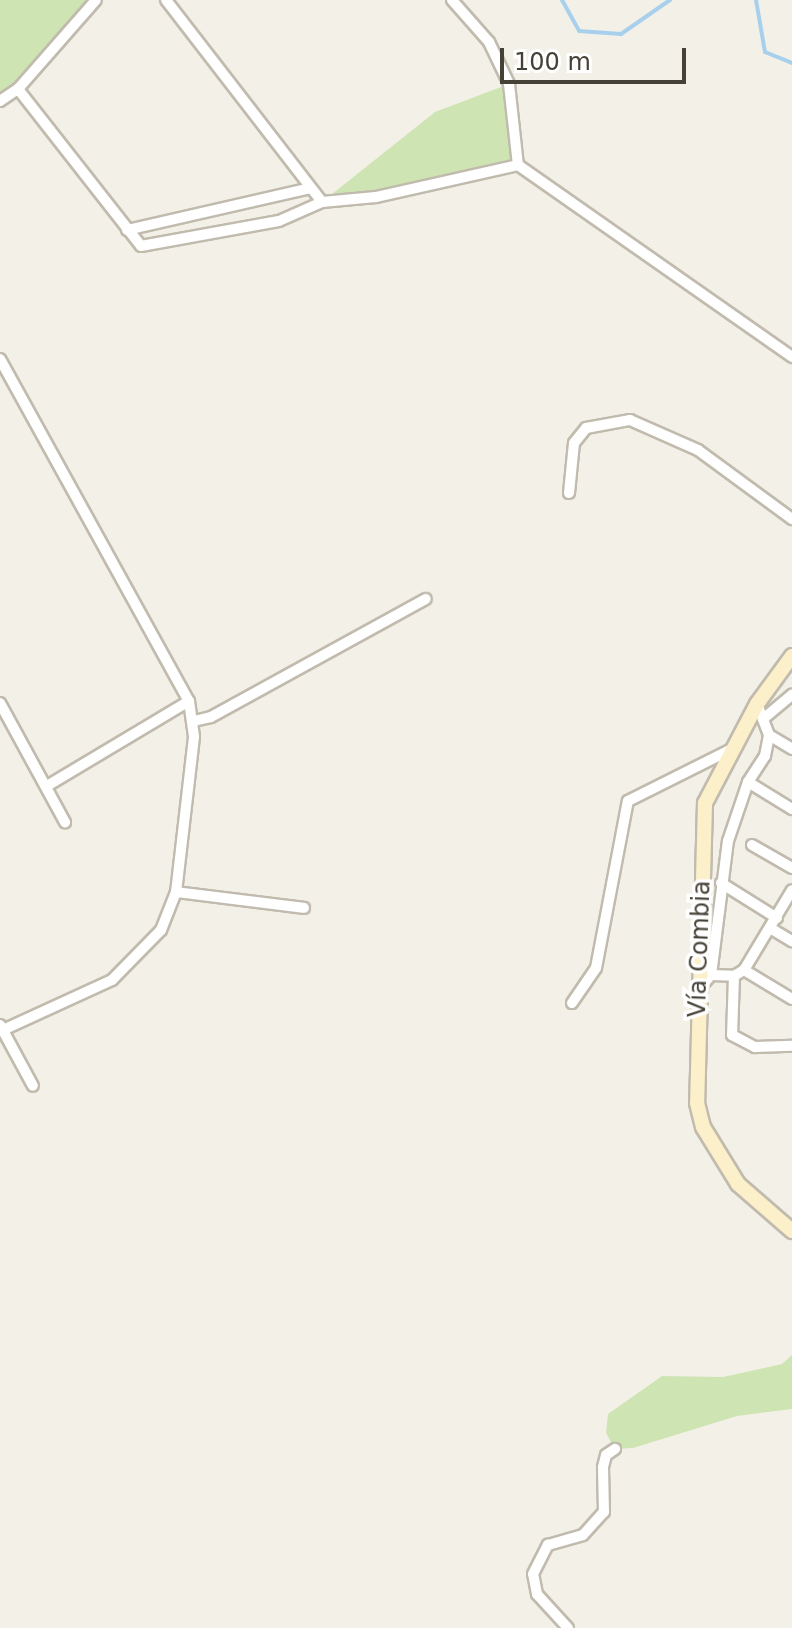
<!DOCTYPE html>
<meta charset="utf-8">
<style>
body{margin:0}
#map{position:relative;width:792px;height:1628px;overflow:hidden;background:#f3f0e8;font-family:"DejaVu Sans",sans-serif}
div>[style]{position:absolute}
.green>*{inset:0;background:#cee5b3}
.stream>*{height:4px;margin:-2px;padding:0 2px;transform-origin:2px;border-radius:2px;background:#a8d0ec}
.roads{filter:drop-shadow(2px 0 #c1bbae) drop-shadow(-2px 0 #c1bbae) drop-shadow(0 2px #c1bbae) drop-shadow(0 -2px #c1bbae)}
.street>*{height:10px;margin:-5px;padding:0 5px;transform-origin:5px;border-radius:5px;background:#fff}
.secondary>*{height:14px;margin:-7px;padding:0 7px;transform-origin:7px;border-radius:7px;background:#fcf0ca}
span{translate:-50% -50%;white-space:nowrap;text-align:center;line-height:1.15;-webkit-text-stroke:7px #fff;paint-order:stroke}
.street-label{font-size:24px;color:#464137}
.scale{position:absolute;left:500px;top:48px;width:186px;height:36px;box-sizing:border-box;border:4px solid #464137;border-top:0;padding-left:10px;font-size:24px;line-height:28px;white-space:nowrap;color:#464137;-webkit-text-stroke:6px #fff;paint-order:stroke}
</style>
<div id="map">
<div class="green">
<i style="clip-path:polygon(0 0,97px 0,0 102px)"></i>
<i style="clip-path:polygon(509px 84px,518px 165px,376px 197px,322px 202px,435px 112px)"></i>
<i style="clip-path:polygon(792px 1355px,792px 1409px,737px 1416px,633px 1448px,615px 1449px,606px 1433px,608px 1414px,662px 1376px,723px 1377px,782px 1364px)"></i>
</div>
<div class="stream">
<i style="left:562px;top:0;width:35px;rotate:61deg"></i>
<i style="left:579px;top:31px;width:42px;rotate:4.1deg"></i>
<i style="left:621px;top:34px;width:60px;rotate:-34.8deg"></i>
<i style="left:756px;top:0;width:53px;rotate:80.2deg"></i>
<i style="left:765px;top:52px;width:29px;rotate:22deg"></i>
</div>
<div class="roads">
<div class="street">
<i style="left:166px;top:0;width:255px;rotate:52.3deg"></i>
<i style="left:452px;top:0;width:56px;rotate:48.6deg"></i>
<i style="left:489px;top:42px;width:47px;rotate:64.5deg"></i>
<i style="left:509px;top:84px;width:81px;rotate:83.7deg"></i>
<i style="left:18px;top:89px;width:199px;rotate:51.9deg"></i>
<i style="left:141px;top:246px;width:140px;rotate:-10.3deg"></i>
<i style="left:279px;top:221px;width:47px;rotate:-23.8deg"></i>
<i style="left:322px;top:202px;width:54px;rotate:-5.3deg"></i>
<i style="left:376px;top:197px;width:146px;rotate:-12.7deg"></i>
<i style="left:518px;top:165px;width:335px;rotate:35deg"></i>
<i style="left:0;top:101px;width:22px;rotate:-34deg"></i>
<i style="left:18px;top:89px;width:118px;rotate:-48.8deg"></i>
<i style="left:127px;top:230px;width:188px;rotate:-12.9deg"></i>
<i style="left:0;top:359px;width:391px;rotate:61.1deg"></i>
<i style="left:189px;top:701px;width:36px;rotate:82deg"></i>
<i style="left:194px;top:737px;width:156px;rotate:96.6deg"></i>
<i style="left:176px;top:892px;width:41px;rotate:111.5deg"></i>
<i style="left:161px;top:930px;width:70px;rotate:134.4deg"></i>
<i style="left:112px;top:980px;width:120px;rotate:155.4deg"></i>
<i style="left:569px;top:493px;width:50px;rotate:-84.3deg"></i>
<i style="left:574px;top:443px;width:19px;rotate:-51deg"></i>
<i style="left:586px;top:428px;width:45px;rotate:-10.3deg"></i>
<i style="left:630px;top:420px;width:74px;rotate:23.8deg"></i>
<i style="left:698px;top:450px;width:117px;rotate:36.3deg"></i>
<i style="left:0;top:703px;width:136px;rotate:61.4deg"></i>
<i style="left:763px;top:719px;width:38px;rotate:-40deg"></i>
<i style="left:194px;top:721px;width:17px;rotate:-13deg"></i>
<i style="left:211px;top:717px;width:245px;rotate:-28.8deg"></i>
<i style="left:769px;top:735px;width:27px;rotate:31deg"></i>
<i style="left:748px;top:782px;width:52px;rotate:31.5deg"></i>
<i style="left:47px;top:786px;width:165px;rotate:-30.9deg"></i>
<i style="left:752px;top:845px;width:46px;rotate:29.9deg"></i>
<i style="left:721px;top:883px;width:66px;rotate:32deg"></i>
<i style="left:176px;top:892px;width:129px;rotate:7.1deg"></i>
<i style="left:770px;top:928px;width:26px;rotate:31deg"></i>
<i style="left:744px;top:970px;width:56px;rotate:31.1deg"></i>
<i style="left:711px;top:975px;width:23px;rotate:2deg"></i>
<i style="left:734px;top:976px;width:12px;rotate:-31deg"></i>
<i style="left:744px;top:970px;width:93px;rotate:-59deg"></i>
<i style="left:734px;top:976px;width:59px;rotate:91.9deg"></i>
<i style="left:732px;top:1035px;width:26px;rotate:28deg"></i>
<i style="left:755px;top:1047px;width:37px;rotate:-2deg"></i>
<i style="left:700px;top:988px;width:17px;rotate:-50deg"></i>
<i style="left:711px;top:975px;width:135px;rotate:-82.8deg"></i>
<i style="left:728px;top:841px;width:62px;rotate:-71.3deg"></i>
<i style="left:748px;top:782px;width:31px;rotate:-57deg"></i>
<i style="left:765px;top:756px;width:21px;rotate:-79deg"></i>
<i style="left:769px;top:735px;width:33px;rotate:-111deg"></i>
<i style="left:572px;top:1003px;width:42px;rotate:-55.6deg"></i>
<i style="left:596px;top:968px;width:170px;rotate:-79.2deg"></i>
<i style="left:628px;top:801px;width:119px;rotate:-26.6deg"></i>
<i style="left:0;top:1025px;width:69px;rotate:61.6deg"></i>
<i style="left:568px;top:1628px;width:46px;rotate:-132.4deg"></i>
<i style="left:537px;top:1594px;width:20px;rotate:-101deg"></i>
<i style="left:533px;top:1574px;width:33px;rotate:-63deg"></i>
<i style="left:548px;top:1545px;width:36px;rotate:-16deg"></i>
<i style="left:583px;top:1535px;width:31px;rotate:-48deg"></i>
<i style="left:604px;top:1512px;width:45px;rotate:-91.3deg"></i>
<i style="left:603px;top:1467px;width:12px;rotate:-76deg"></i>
<i style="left:606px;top:1455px;width:11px;rotate:-34deg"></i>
</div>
<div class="secondary">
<i style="left:792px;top:656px;width:59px;rotate:126.1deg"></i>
<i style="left:757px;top:704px;width:112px;rotate:117.7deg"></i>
<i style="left:705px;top:803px;width:300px;rotate:91.5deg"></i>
<i style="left:697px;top:1103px;width:25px;rotate:76deg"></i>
<i style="left:703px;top:1127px;width:67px;rotate:58.4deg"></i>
<i style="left:738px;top:1184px;width:72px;rotate:41deg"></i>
</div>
</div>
<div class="street-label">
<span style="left:700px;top:949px;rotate:-88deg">Vía Combia</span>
</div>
<div class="scale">100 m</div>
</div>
